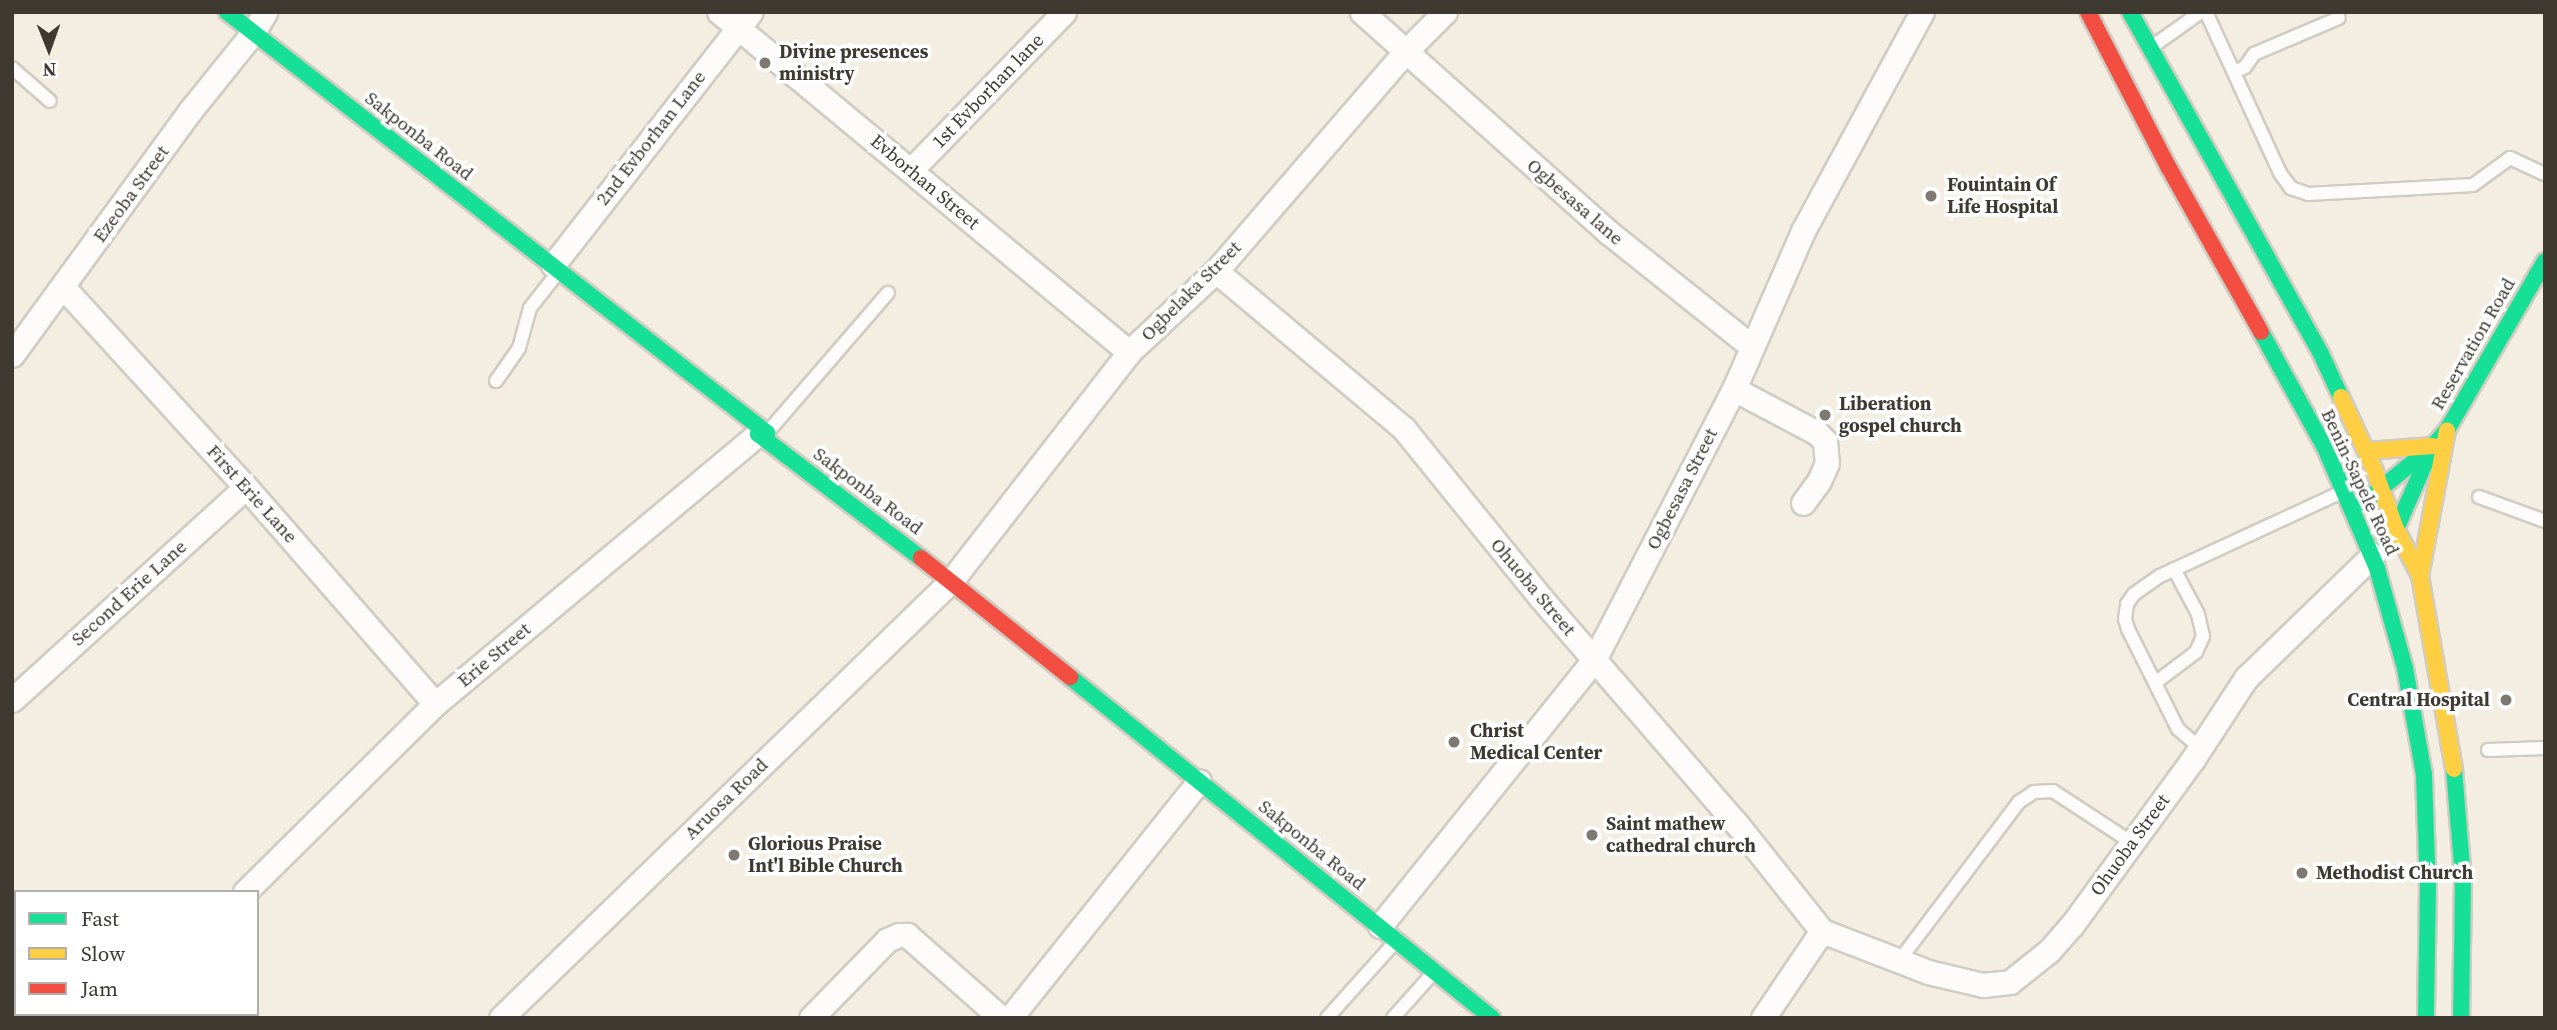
<!DOCTYPE html>
<style>
body{margin:0}
#map{position:relative;width:2557px;height:1030px;overflow:hidden;background:#f4eee2;font-family:"Source Serif 4",serif}
div>[style]{position:absolute}
.roads{filter:drop-shadow(2px 0 #d1ccc2) drop-shadow(-2px 0 #d1ccc2) drop-shadow(0 2px #d1ccc2) drop-shadow(0 -2px #d1ccc2)}
.lane>*{height:12px;margin:-6px;padding:0 6px;transform-origin:6px;border-radius:6px;background:#fdfcfb}
.street>*{height:23px;margin:-11.5px;padding:0 11.5px;transform-origin:11.5px;border-radius:11.5px;background:#fdfcfb}
.fast>*{height:16px;margin:-8px;padding:0 8px;transform-origin:8px;border-radius:8px;background:#16e098}
.slow>*{height:16px;margin:-8px;padding:0 8px;transform-origin:8px;border-radius:8px;background:#ffcf43}
.jam>*{height:16px;margin:-8px;padding:0 8px;transform-origin:8px;border-radius:8px;background:#f24e42}
.dots>*{width:19px;height:19px;translate:-50% -50%;box-sizing:border-box;border:4px solid #fff;border-radius:50%}
span{translate:-50% -50%;white-space:nowrap;text-align:center;line-height:1.15;-webkit-text-stroke:7px #fff;paint-order:stroke}
.poi-label{font-size:19px;color:#3e3a32;font-weight:700}
.left{translate:0 -50%;text-align:left}
.right{translate:-100% -50%;text-align:right}
.street-label{font-size:19px;color:#3e3a32}
.frame{position:absolute;inset:0;border:14px solid #3e3a32;pointer-events:none}
.legend{position:absolute;left:14px;top:890px;width:245px;height:126px;box-sizing:border-box;background:#fff;border:2px solid #b2b0ad;margin:0;padding:9px 12px;list-style:none;font-size:21px;color:#3e3a32}
.legend li{display:flex;align-items:center;gap:14px;height:35px}
.legend b{width:35px;border:2px solid #b2b0ad}
.north{position:absolute;left:14px;top:14px;width:70px;height:70px;-webkit-text-stroke:5px #fff;paint-order:stroke;rotate:179deg;font-size:19px;font-weight:700;line-height:28px;text-align:center;color:#3e3a32}
.north::after{content:'';display:block;margin:auto;width:24px;height:32px;background:#3e3a32;clip-path:polygon(50% 0,100% 100%,50% 72%,0 100%)}
</style>
<div id="map">
<div class="roads">
<div class="lane">
<i style="left:2206px;top:12px;width:177px;rotate:65.3deg"></i>
<i style="left:2280px;top:173px;width:19px;rotate:54deg"></i>
<i style="left:2291px;top:188px;width:18px;rotate:19deg"></i>
<i style="left:2308px;top:194px;width:165px;rotate:-3.1deg"></i>
<i style="left:2473px;top:185px;width:46px;rotate:-36.1deg"></i>
<i style="left:2510px;top:158px;width:38px;rotate:25deg"></i>
<i style="left:2153px;top:46px;width:59px;rotate:-35.3deg"></i>
<i style="left:12px;top:68px;width:50px;rotate:41deg"></i>
<i style="left:2235px;top:72px;width:11px;rotate:-27deg"></i>
<i style="left:2245px;top:67px;width:16px;rotate:-55deg"></i>
<i style="left:2254px;top:54px;width:92px;rotate:-23deg"></i>
<i style="left:496px;top:381px;width:40px;rotate:-55.1deg"></i>
<i style="left:519px;top:348px;width:41px;rotate:-74.6deg"></i>
<i style="left:530px;top:308px;width:48px;rotate:-51.7deg"></i>
<i style="left:767px;top:433px;width:185px;rotate:-49.2deg"></i>
<i style="left:2479px;top:497px;width:70px;rotate:20deg"></i>
<i style="left:2155px;top:683px;width:51px;rotate:-37.1deg"></i>
<i style="left:2196px;top:652px;width:17px;rotate:-66deg"></i>
<i style="left:2203px;top:636px;width:23px;rotate:-103deg"></i>
<i style="left:2198px;top:614px;width:51px;rotate:-118.1deg"></i>
<i style="left:2200px;top:748px;width:29px;rotate:-139deg"></i>
<i style="left:2178px;top:729px;width:112px;rotate:-116.6deg"></i>
<i style="left:2128px;top:629px;width:10px;rotate:-107deg"></i>
<i style="left:2125px;top:619px;width:15px;rotate:-82deg"></i>
<i style="left:2127px;top:604px;width:12px;rotate:-55deg"></i>
<i style="left:2134px;top:594px;width:32px;rotate:-35deg"></i>
<i style="left:2160px;top:576px;width:200px;rotate:-24.8deg"></i>
<i style="left:2488px;top:750px;width:57px;rotate:-2deg"></i>
<i style="left:1899px;top:961px;width:199px;rotate:-53deg"></i>
<i style="left:2019px;top:802px;width:18px;rotate:-34deg"></i>
<i style="left:2034px;top:792px;width:19px;rotate:-3deg"></i>
<i style="left:2053px;top:791px;width:93px;rotate:33.2deg"></i>
<i style="left:1327px;top:1018px;width:105px;rotate:-48.1deg"></i>
<i style="left:1393px;top:1018px;width:62px;rotate:-48.3deg"></i>
</div>
<div class="street">
<i style="left:719px;top:12px;width:533px;rotate:39.67deg"></i>
<i style="left:1362px;top:12px;width:330px;rotate:41.8deg"></i>
<i style="left:1608px;top:232px;width:183px;rotate:38.6deg"></i>
<i style="left:911px;top:170px;width:220px;rotate:-45.9deg"></i>
<i style="left:553px;top:265px;width:321px;rotate:-52deg"></i>
<i style="left:1216px;top:271px;width:246px;rotate:40deg"></i>
<i style="left:1404px;top:429px;width:216px;rotate:51deg"></i>
<i style="left:1540px;top:597px;width:299px;rotate:49.1deg"></i>
<i style="left:1736px;top:823px;width:138px;rotate:51.5deg"></i>
<i style="left:1822px;top:931px;width:114px;rotate:21.1deg"></i>
<i style="left:1928px;top:972px;width:57px;rotate:13.3deg"></i>
<i style="left:1983px;top:985px;width:27px;rotate:-6deg"></i>
<i style="left:2010px;top:982px;width:50px;rotate:-38.5deg"></i>
<i style="left:2049px;top:951px;width:35px;rotate:-49deg"></i>
<i style="left:2072px;top:925px;width:205px;rotate:-53.9deg"></i>
<i style="left:2193px;top:759px;width:97px;rotate:-56.8deg"></i>
<i style="left:2246px;top:678px;width:177px;rotate:-44.1deg"></i>
<i style="left:64px;top:288px;width:270px;rotate:47.6deg"></i>
<i style="left:246px;top:487px;width:288px;rotate:48.9deg"></i>
<i style="left:12px;top:355px;width:302px;rotate:-53.9deg"></i>
<i style="left:190px;top:111px;width:99px;rotate:-51.2deg"></i>
<i style="left:252px;top:34px;width:26px;rotate:-59deg"></i>
<i style="left:1734px;top:389px;width:94px;rotate:27.9deg"></i>
<i style="left:1817px;top:433px;width:11px;rotate:45deg"></i>
<i style="left:1825px;top:441px;width:22px;rotate:85deg"></i>
<i style="left:1827px;top:463px;width:20px;rotate:114deg"></i>
<i style="left:1819px;top:481px;width:27px;rotate:126deg"></i>
<i style="left:12px;top:700px;width:316px;rotate:-42.3deg"></i>
<i style="left:245px;top:892px;width:267px;rotate:-44.7deg"></i>
<i style="left:435px;top:704px;width:421px;rotate:-39.9deg"></i>
<i style="left:1380px;top:926px;width:341px;rotate:-51.2deg"></i>
<i style="left:1594px;top:660px;width:305px;rotate:-62.7deg"></i>
<i style="left:1734px;top:389px;width:172px;rotate:-66.4deg"></i>
<i style="left:1803px;top:231px;width:249px;rotate:-61.5deg"></i>
<i style="left:119px;top:1018px;width:6px;rotate:-45deg"></i>
<i style="left:501px;top:1018px;width:627px;rotate:-44.16deg"></i>
<i style="left:951px;top:581px;width:290px;rotate:-52.1deg"></i>
<i style="left:1129px;top:352px;width:119px;rotate:-43deg"></i>
<i style="left:1216px;top:271px;width:291px;rotate:-49.2deg"></i>
<i style="left:1406px;top:51px;width:55px;rotate:-45deg"></i>
<i style="left:811px;top:1018px;width:109px;rotate:-45.7deg"></i>
<i style="left:887px;top:940px;width:13px;rotate:-23deg"></i>
<i style="left:899px;top:935px;width:8px"></i>
<i style="left:907px;top:935px;width:125px;rotate:41.4deg"></i>
<i style="left:1010px;top:1018px;width:303px;rotate:-51.4deg"></i>
<i style="left:1763px;top:1018px;width:105px;rotate:-55.9deg"></i>
</div>
<div class="fast">
<i style="left:227px;top:12px;width:685px;rotate:37.94deg"></i>
<i style="left:767px;top:433px;width:9px;rotate:174deg"></i>
<i style="left:758px;top:434px;width:205px;rotate:37.3deg"></i>
<i style="left:2130px;top:12px;width:392px;rotate:60.8deg"></i>
<i style="left:2321px;top:354px;width:47px;rotate:65.1deg"></i>
<i style="left:2261px;top:332px;width:132px;rotate:61.1deg"></i>
<i style="left:2325px;top:448px;width:131px;rotate:66.6deg"></i>
<i style="left:2377px;top:568px;width:104px;rotate:74.4deg"></i>
<i style="left:2405px;top:668px;width:109px;rotate:79.9deg"></i>
<i style="left:2424px;top:775px;width:112px;rotate:88deg"></i>
<i style="left:2428px;top:887px;width:131px;rotate:90.9deg"></i>
<i style="left:2363px;top:503px;width:90px;rotate:-39.2deg"></i>
<i style="left:2433px;top:446px;width:21px;rotate:-49deg"></i>
<i style="left:2447px;top:430px;width:195px;rotate:-59.9deg"></i>
<i style="left:2385px;top:541px;width:16px;rotate:-47deg"></i>
<i style="left:2396px;top:529px;width:86px;rotate:-66.1deg"></i>
<i style="left:1070px;top:677px;width:543px;rotate:38.94deg"></i>
<i style="left:2454px;top:769px;width:110px;rotate:85.3deg"></i>
<i style="left:2463px;top:879px;width:139px;rotate:90.8deg"></i>
</div>
<div class="slow">
<i style="left:2341px;top:397px;width:79px;rotate:65.4deg"></i>
<i style="left:2374px;top:469px;width:64px;rotate:69.9deg"></i>
<i style="left:2396px;top:529px;width:53px;rotate:62.9deg"></i>
<i style="left:2420px;top:576px;width:196px;rotate:80deg"></i>
<i style="left:2367px;top:451px;width:66px;rotate:-4.3deg"></i>
<i style="left:2420px;top:576px;width:148px;rotate:-79.5deg"></i>
</div>
<div class="jam">
<i style="left:2088px;top:12px;width:176px;rotate:62.6deg"></i>
<i style="left:2169px;top:168px;width:188px;rotate:60.7deg"></i>
<i style="left:921px;top:558px;width:191px;rotate:38.6deg"></i>
</div>
</div>
<div class="dots">
<i style="left:765px;top:63px;background:#7e7970"></i>
<i style="left:1931px;top:196px;background:#7e7970"></i>
<i style="left:1825px;top:415px;background:#7e7970"></i>
<i style="left:2506px;top:700px;background:#7e7970"></i>
<i style="left:1454px;top:742px;background:#7e7970"></i>
<i style="left:1592px;top:835px;background:#7e7970"></i>
<i style="left:734px;top:855px;background:#7e7970"></i>
<i style="left:2302px;top:873px;background:#7e7970"></i>
</div>
<div class="poi-label">
<span class="left" style="left:779px;top:63px">Divine presences<br>ministry</span>
<span class="left" style="left:1947px;top:196px">Fouintain Of<br>Life Hospital</span>
<span class="left" style="left:1839px;top:415px">Liberation<br>gospel church</span>
<span class="right" style="left:2490px;top:700px">Central Hospital</span>
<span class="left" style="left:1470px;top:742px">Christ<br>Medical Center</span>
<span class="left" style="left:1606px;top:835px">Saint mathew<br>cathedral church</span>
<span class="left" style="left:748px;top:855px">Glorious Praise<br>Int'l Bible Church</span>
<span class="left" style="left:2316px;top:873px">Methodist Church</span>
</div>
<div class="street-label">
<span style="left:988px;top:91px;rotate:-46deg">1st Evborhan lane</span>
<span style="left:419px;top:136px;rotate:38deg">Sakponba Road</span>
<span style="left:651px;top:138px;rotate:-52deg">2nd Evborhan Lane</span>
<span style="left:925px;top:182px;rotate:40deg">Evborhan Street</span>
<span style="left:131px;top:194px;rotate:-54deg">Ezeoba Street</span>
<span style="left:1575px;top:202px;rotate:41deg">Ogbesasa lane</span>
<span style="left:1191px;top:291px;rotate:-45deg">Ogbelaka Street</span>
<span style="left:2473px;top:344px;rotate:-60deg">Reservation Road</span>
<span style="left:2360px;top:482px;rotate:65deg">Benin-Sapele Road</span>
<span style="left:1682px;top:489px;rotate:-63deg">Ogbesasa Street</span>
<span style="left:868px;top:491px;rotate:37deg">Sakponba Road</span>
<span style="left:252px;top:494px;rotate:48deg">First Erie Lane</span>
<span style="left:1533px;top:587px;rotate:50deg">Ohuoba Street</span>
<span style="left:129px;top:593px;rotate:-42deg">Second Erie Lane</span>
<span style="left:494px;top:655px;rotate:-40deg">Erie Street</span>
<span style="left:726px;top:799px;rotate:-44deg">Aruosa Road</span>
<span style="left:1312px;top:845px;rotate:39deg">Sakponba Road</span>
<span style="left:2130px;top:845px;rotate:-54deg">Ohuoba Street</span>
</div>
<div class="frame"></div>
<ul class="legend">
<li><b style="height:9px;background:#16e098"></b>Fast</li>
<li><b style="height:9px;background:#ffcf43"></b>Slow</li>
<li><b style="height:9px;background:#f24e42"></b>Jam</li>
</ul>
<div class="north">N</div>
</div>
